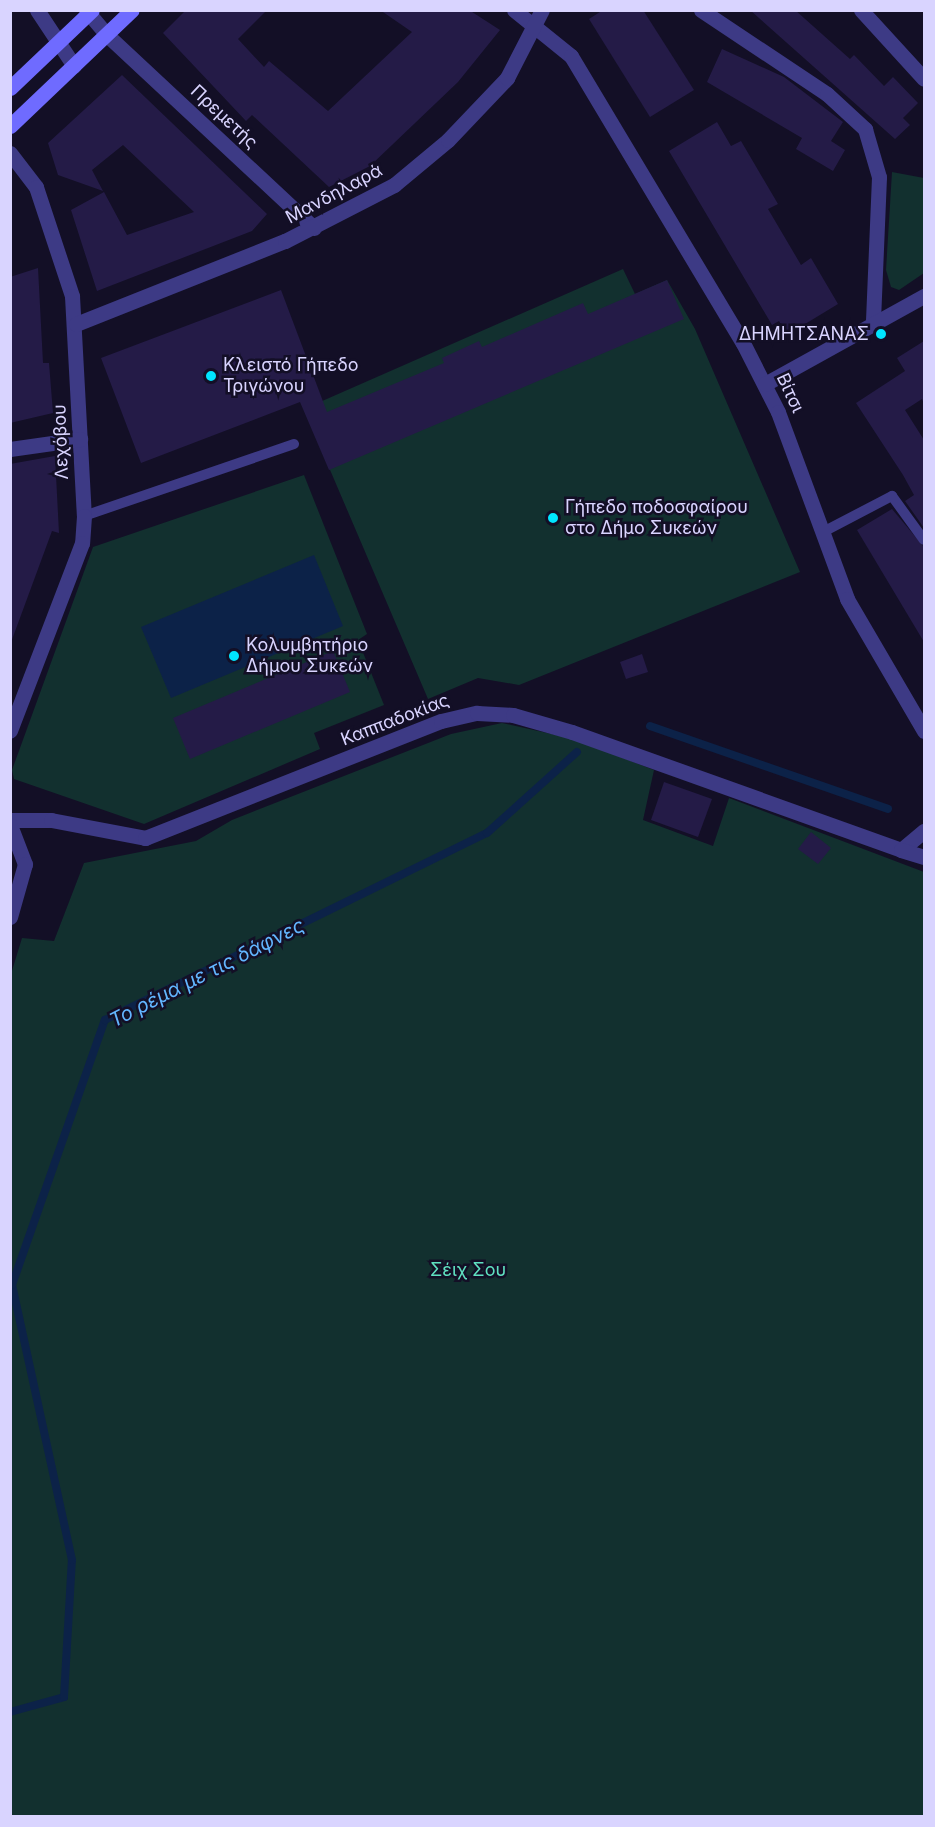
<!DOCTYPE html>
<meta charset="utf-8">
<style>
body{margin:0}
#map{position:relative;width:935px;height:1827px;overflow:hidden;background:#130f26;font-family:Inter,sans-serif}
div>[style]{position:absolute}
.green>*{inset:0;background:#12302f}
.water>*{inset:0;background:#0c2248}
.stream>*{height:8px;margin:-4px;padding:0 4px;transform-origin:4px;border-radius:4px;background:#0c2248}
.building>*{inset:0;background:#241b47}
.service>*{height:10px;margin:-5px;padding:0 5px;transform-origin:5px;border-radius:5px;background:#3d3a85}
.minor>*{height:15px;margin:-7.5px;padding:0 7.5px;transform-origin:7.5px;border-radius:7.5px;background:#3d3a85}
.tertiary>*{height:15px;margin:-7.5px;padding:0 7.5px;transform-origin:7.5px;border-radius:7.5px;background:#3d3a85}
.secondary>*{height:15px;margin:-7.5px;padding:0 7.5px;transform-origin:7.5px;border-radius:7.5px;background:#6f6bff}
.dots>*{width:16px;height:16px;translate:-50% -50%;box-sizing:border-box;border:3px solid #130f26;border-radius:50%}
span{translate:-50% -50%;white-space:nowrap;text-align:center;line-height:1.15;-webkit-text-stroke:5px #130f26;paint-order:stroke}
.street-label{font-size:18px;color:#d9d4ff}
.poi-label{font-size:18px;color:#d9d4ff}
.right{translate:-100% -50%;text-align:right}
.left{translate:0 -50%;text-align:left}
.park-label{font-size:18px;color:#5fe0c0}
.water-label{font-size:20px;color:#62b6ff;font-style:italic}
.frame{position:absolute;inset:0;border:12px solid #d9d4ff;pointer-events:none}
</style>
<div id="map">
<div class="green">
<i style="clip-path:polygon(892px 172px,924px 178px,924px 273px,899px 290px,891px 287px,886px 270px)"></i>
<i style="clip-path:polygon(623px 269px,635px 294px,667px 280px,695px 329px,800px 572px,519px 685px,478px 678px,428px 699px,304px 409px)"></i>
<i style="clip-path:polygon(304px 475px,367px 634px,358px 640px,384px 705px,314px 733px,320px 749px,144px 824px,14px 779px,12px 770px,93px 547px)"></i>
<i style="clip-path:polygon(502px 723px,574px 739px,654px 770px,643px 820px,713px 846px,729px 798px,924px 872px,924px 1816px,11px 1816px,11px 974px,22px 938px,54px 941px,84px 863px,196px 841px,232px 820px,451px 734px)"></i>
</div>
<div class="water">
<i style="clip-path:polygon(314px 555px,343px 626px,171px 698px,141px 627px)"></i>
</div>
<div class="stream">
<i style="left:650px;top:726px;width:252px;rotate:19.2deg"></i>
<i style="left:10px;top:1712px;width:56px;rotate:-15.5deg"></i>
<i style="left:64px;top:1697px;width:137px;rotate:-86.7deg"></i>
<i style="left:72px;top:1560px;width:281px;rotate:-102.3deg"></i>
<i style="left:12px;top:1285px;width:281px;rotate:-70.7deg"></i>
<i style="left:105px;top:1020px;width:425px;rotate:-26.1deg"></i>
<i style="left:487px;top:833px;width:121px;rotate:-42deg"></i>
</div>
<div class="building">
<i style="clip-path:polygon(186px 10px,267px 10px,238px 39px,264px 67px,269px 61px,328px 111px,412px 32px,380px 10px,469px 10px,500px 30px,458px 82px,370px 166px,329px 187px,252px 115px,246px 121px,163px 33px)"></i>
<i style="clip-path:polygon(603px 10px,643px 10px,694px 90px,650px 117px,589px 19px)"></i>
<i style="clip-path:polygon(750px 10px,795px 10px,850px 59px,854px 55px,884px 86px,893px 77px,918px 103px,903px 118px,910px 125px,895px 139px)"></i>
<i style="clip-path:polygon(722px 49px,784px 77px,843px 122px,831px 141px,845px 150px,833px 171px,796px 149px,802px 138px,707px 82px)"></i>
<i style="clip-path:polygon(122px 75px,267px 214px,252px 231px,97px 291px,71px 210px,104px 192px,127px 235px,194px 212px,123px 145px,92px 170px,103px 191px,58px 175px,48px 143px)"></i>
<i style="clip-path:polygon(717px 122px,731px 146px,741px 141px,778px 204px,768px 209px,801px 265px,811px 258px,838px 304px,787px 335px,779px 321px,772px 325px,669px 151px)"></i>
<i style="clip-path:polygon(38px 268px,43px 363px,49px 363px,53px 413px,10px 423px,10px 277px)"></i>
<i style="clip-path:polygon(667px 280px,684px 319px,329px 470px,300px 402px,141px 463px,101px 358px,281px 290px,327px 412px,444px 363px,442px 358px,479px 341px,482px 347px,583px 303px,588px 314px)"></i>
<i style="clip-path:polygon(924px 341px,924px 404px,922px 399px,905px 410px,924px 440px,924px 528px,905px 501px,914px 495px,903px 475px,856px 403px,905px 371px,897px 358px)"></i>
<i style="clip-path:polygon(55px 456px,59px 533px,52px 531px,10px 645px,10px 464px)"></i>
<i style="clip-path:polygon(892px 509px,924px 547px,924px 642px,857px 530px)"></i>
<i style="clip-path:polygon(333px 651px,350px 692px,190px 759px,173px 718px)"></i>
<i style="clip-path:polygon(642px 654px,648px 672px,626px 679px,620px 662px)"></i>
<i style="clip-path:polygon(664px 782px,712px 799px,698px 837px,651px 820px)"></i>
<i style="clip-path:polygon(811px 832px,831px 848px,818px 864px,798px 849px)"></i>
</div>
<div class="service">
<i style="left:84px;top:516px;width:222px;rotate:-18.9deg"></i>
<i style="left:823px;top:532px;width:78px;rotate:-27.6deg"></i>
<i style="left:892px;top:496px;width:54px;rotate:54deg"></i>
</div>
<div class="minor">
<i style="left:514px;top:10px;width:73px;rotate:38.9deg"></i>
<i style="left:571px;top:56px;width:335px;rotate:59.1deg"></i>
<i style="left:743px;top:343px;width:77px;rotate:63.1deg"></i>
<i style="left:778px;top:412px;width:199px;rotate:69.7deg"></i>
<i style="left:847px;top:599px;width:153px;rotate:59.7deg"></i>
<i style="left:701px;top:10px;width:151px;rotate:33.7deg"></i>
<i style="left:827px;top:94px;width:52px;rotate:42.6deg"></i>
<i style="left:865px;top:129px;width:50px;rotate:73.7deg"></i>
<i style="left:879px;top:177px;width:144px;rotate:92.4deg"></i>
<i style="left:861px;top:10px;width:93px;rotate:47.6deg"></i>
<i style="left:107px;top:35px;width:283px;rotate:43deg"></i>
<i style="left:10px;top:153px;width:43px;rotate:52.6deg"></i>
<i style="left:36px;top:187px;width:115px;rotate:71.7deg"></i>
<i style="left:72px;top:296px;width:220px;rotate:86.9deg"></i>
<i style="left:84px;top:516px;width:27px;rotate:94deg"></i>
<i style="left:82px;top:543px;width:201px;rotate:111deg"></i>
<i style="left:76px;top:324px;width:225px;rotate:-21.7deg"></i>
<i style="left:285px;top:241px;width:123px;rotate:-27.2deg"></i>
<i style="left:394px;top:185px;width:70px;rotate:-39.8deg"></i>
<i style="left:448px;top:140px;width:86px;rotate:-46.4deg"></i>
<i style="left:507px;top:78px;width:76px;rotate:-62.8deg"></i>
<i style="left:765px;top:384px;width:182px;rotate:-29deg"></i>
<i style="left:10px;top:449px;width:71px;rotate:-8.1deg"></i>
<i style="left:10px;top:820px;width:41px"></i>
<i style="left:51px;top:820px;width:96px;rotate:10.8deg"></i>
<i style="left:145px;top:838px;width:318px;rotate:-21.6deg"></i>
<i style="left:441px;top:721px;width:37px;rotate:-13deg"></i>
<i style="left:477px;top:713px;width:36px;rotate:3deg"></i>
<i style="left:513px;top:715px;width:61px;rotate:16.1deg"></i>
<i style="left:572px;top:732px;width:350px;rotate:19.7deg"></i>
<i style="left:901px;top:850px;width:30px;rotate:-40deg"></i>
<i style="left:10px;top:825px;width:42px;rotate:69deg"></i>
<i style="left:25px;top:864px;width:55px;rotate:105.8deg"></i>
<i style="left:901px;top:850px;width:24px;rotate:17deg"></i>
</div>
<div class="tertiary">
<i style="left:37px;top:10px;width:67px;rotate:56.5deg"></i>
<i style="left:86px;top:10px;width:33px;rotate:50deg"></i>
</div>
<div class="secondary">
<i style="left:10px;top:88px;width:113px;rotate:-43.6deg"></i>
<i style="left:10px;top:126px;width:168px;rotate:-43.6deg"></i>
</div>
<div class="dots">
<i style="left:881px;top:334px;background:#00e5ff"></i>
<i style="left:211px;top:376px;background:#00e5ff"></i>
<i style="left:553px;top:518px;background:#00e5ff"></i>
<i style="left:234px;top:656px;background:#00e5ff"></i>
</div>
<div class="street-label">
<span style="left:224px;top:117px;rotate:43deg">Πρεμετής</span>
<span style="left:334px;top:194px;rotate:-28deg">Μανδηλαρά</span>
<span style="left:790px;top:393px;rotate:65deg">Βίτσι</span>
<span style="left:61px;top:442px;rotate:-92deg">Λεχόβου</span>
<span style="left:395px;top:720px;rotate:-21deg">Καππαδοκίας</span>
</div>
<div class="poi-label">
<span class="right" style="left:869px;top:334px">ΔΗΜΗΤΣΑΝΑΣ</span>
<span class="left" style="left:223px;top:376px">Κλειστό Γήπεδο<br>Τριγώνου</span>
<span class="left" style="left:565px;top:518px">Γήπεδο ποδοσφαίρου<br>στο Δήμο Συκεών</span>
<span class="left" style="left:246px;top:656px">Κολυμβητήριο<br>Δήμου Συκεών</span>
</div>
<div class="park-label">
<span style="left:468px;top:1270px">Σέιχ Σου</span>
</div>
<div class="water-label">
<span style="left:207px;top:973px;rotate:-27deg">Το ρέμα με τις δάφνες</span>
</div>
<div class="frame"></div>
</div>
